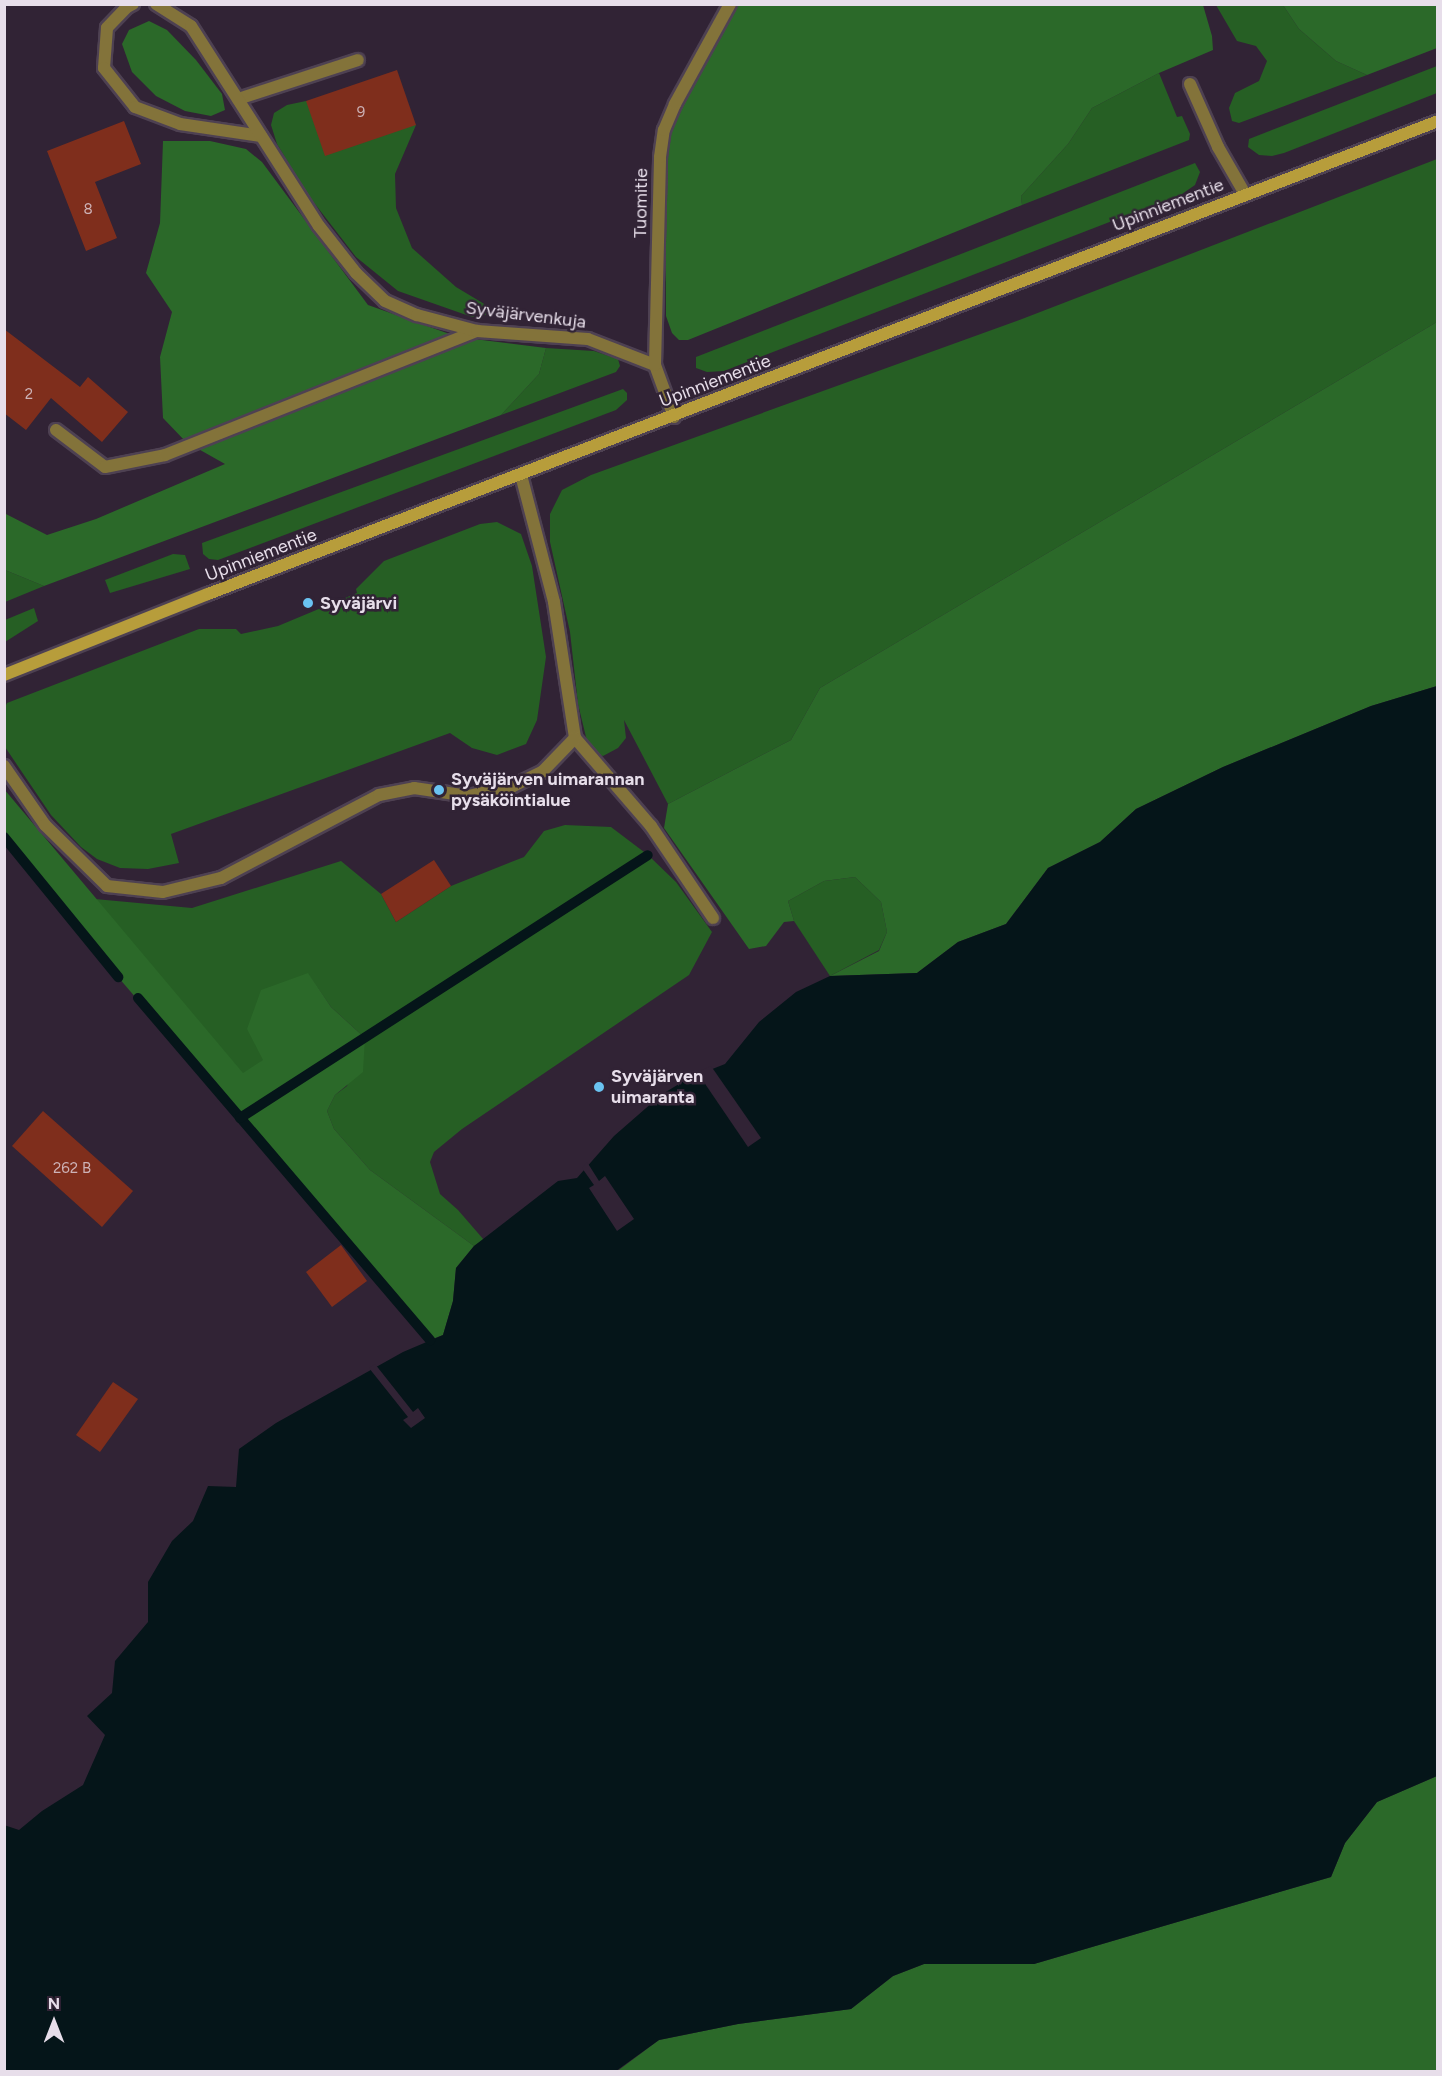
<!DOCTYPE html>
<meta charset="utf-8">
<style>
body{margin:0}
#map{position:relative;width:1442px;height:2076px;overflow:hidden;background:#312335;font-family:Figtree,sans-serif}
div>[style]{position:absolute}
.green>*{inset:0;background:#265f24}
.forest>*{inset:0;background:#2b6929}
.water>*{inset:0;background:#051519}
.pier>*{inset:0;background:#312335}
.stream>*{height:10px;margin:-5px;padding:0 5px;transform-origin:5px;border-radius:5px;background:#051519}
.building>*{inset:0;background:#7f2e1c}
.roads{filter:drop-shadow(2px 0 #4e4152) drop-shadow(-2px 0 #4e4152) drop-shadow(0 2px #4e4152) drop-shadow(0 -2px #4e4152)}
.service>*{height:12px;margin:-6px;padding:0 6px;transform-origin:6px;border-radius:6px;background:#83733a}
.minor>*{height:12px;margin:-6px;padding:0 6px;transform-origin:6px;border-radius:6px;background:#83733a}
.secondary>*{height:12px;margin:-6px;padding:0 6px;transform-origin:6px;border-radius:6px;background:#b79d3b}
.dots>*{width:16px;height:16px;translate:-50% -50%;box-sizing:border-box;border:3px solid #312335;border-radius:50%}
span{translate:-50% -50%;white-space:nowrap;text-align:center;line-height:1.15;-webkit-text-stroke:5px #312335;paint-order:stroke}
.number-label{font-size:15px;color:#cdb2b6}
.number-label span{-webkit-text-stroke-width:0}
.street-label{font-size:18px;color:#e7deea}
.poi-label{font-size:18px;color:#e7deea;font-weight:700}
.left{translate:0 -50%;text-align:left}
.frame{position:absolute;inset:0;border:6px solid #e7deea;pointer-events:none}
.north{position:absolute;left:24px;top:1992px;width:60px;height:60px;-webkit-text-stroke:4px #312335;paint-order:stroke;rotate:0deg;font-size:16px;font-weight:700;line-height:24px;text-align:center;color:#e7deea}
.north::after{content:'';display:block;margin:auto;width:21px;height:27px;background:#e7deea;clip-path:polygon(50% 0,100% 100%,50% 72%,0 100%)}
</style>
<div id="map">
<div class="green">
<i style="clip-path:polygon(1216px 5px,1283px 5px,1299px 29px,1336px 61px,1367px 75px,1239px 123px,1232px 121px,1229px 108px,1235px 93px,1259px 81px,1267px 61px,1256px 46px,1237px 41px)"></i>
<i style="clip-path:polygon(1437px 66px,1437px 93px,1284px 153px,1272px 156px,1259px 155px,1248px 147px,1249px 139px)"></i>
<i style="clip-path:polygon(1159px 73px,1177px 117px,1182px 116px,1190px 134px,1189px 140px,1022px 205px,1021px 196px,1068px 144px,1092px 108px)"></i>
<i style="clip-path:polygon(306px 101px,416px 125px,395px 174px,396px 208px,412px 248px,456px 287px,486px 305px,486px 315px,472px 317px,398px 291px,356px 257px,308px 195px,277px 144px,271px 125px,274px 113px,287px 105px)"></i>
<i style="clip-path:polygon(1437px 159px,1437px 322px,820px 688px,791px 740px,668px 804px,624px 720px,626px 738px,618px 748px,603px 756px,593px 752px,586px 737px,578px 704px,570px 632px,550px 542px,550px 514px,562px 490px,591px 475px,1022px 319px)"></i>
<i style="clip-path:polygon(1195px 163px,1200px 172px,1195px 185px,1182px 194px,724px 371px,707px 372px,696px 368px,696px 357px)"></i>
<i style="clip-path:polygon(546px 348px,594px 351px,618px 359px,620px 366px,616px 372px,501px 415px,539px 374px)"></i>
<i style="clip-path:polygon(623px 389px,627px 393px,627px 400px,616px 410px,218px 560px,209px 559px,203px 554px,202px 543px)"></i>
<i style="clip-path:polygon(497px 522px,521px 534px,532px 566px,546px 657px,537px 720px,526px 744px,497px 755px,472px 748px,450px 733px,171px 834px,179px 863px,148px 869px,120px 868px,97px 859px,81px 847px,51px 815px,5px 747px,5px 707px,7px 703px,199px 629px,236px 629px,241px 634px,278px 626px,357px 593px,356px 589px,384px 561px,480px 524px)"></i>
<i style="clip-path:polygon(173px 554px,185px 555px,190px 569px,110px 593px,105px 580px)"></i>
<i style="clip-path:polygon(5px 570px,44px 586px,5px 602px)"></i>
<i style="clip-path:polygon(34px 608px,38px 621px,5px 642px,5px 620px)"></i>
<i style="clip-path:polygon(565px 825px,611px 827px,648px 855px,676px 882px,712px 932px,689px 975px,462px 1129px,434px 1152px,430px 1162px,440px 1194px,458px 1210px,484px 1240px,474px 1246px,370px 1170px,334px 1129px,327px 1111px,335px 1095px,347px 1086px,365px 1038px,331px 1007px,308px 974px,264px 1060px,243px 1074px,95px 899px,192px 908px,341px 861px,381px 894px,396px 922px,451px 886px,524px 857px,544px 831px)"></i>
<i style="clip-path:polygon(855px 877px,881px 902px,887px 932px,879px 950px,830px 976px,794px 921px,788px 901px,824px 881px)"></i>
</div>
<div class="forest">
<i style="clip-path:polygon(734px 5px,1203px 5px,1212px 36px,1213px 50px,1159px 73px,1092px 108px,1068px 144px,1021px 196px,1022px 205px,688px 340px,679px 340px,672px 333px,666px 316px,665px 158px,669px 130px,680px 105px,729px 20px)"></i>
<i style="clip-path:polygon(1283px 5px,1437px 5px,1437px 48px,1367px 75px,1336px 61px,1299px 29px)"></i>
<i style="clip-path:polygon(149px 21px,167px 30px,196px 60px,222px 94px,225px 110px,211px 116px,185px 111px,156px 96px,132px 72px,122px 44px,129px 30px)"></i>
<i style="clip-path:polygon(163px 141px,210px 141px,246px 149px,262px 162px,368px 305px,458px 337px,546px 348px,539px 374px,501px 415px,44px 586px,5px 570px,4px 513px,47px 535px,96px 519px,225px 464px,186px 442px,163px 418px,160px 357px,172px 312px,146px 273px,160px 223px)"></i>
<i style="clip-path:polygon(1437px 322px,1437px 686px,1371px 706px,1223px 767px,1136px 809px,1100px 842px,1048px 868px,1006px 924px,958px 942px,917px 973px,830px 976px,879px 951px,887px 932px,881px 902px,855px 877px,824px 881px,788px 901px,794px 921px,784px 922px,766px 946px,749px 949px,664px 828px,668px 804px,791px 740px,820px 688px)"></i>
<i style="clip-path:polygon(4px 789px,243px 1073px,263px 1060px,247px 1029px,261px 990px,308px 973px,331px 1007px,365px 1038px,363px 1072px,335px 1095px,327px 1111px,334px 1129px,370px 1170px,474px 1246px,456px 1268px,453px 1301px,443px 1335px,430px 1340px,118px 977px,5px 837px)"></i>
<i style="clip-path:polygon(1437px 1776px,1437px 2071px,616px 2072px,659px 2040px,738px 2024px,851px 2009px,893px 1976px,924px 1964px,1034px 1964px,1331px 1877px,1345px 1843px,1377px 1802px)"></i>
</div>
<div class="water">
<i style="clip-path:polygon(1437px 686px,1437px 1776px,1377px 1802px,1345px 1843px,1331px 1877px,1034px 1964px,924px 1964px,893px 1976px,851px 2009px,738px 2024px,659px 2040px,616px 2071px,5px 2072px,4px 1825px,19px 1830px,42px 1811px,83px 1785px,105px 1735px,87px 1716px,112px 1693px,115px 1661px,148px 1622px,148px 1582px,172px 1541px,193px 1521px,208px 1486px,236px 1487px,239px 1449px,276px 1423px,403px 1352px,443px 1335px,453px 1301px,456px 1268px,474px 1246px,558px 1181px,577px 1178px,614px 1136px,661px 1095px,687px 1079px,725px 1064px,759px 1022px,796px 992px,830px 976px,917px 973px,958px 942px,1006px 924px,1048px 868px,1100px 842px,1136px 809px,1223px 767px,1371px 706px)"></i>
</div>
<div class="pier">
<i style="clip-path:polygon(711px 1066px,761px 1138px,748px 1147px,697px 1072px)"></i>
<i style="clip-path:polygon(587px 1162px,599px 1181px,605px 1176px,634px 1219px,617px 1231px,589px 1188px,594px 1185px,582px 1168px)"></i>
<i style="clip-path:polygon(375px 1364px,413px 1412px,418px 1408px,425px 1418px,411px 1428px,403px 1420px,408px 1417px,369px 1368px)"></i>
</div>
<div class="stream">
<i style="left:4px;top:837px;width:181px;rotate:50.8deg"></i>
<i style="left:138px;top:998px;width:450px;rotate:49.5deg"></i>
<i style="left:240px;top:1118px;width:485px;rotate:-32.8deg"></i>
</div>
<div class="building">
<i style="clip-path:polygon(397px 70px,416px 125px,325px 156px,306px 101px)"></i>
<i style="clip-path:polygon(124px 121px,141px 164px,95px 182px,117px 238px,86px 251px,47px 151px)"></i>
<i style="clip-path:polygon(4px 329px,80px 387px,88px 377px,128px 412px,102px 442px,51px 398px,26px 430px,4px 413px)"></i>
<i style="clip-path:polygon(434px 860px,451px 886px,396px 922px,381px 894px)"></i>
<i style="clip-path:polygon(43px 1111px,133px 1191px,102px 1227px,12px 1146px)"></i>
<i style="clip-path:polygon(341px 1245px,367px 1281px,332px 1307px,306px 1272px)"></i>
<i style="clip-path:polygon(113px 1382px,138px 1399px,100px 1452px,76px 1435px)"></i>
</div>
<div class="roads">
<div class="service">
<i style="left:1190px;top:84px;width:69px;rotate:66deg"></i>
<i style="left:1218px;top:147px;width:54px;rotate:60.1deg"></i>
<i style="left:238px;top:99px;width:126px;rotate:-18deg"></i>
<i style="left:56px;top:430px;width:61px;rotate:37.1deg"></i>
<i style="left:105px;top:467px;width:61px;rotate:-11.3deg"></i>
<i style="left:165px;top:455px;width:336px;rotate:-21.7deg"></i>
<i style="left:521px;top:475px;width:131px;rotate:75.4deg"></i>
<i style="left:554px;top:602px;width:138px;rotate:81.2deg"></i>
<i style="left:575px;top:738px;width:116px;rotate:49.2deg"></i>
<i style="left:651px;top:826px;width:111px;rotate:56deg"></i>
<i style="left:4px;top:766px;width:72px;rotate:55.2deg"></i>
<i style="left:45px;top:825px;width:87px;rotate:44.5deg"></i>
<i style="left:107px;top:886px;width:56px;rotate:6.1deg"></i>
<i style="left:163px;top:892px;width:60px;rotate:-13.6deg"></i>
<i style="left:221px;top:878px;width:178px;rotate:-27.7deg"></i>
<i style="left:379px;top:795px;width:36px;rotate:-11deg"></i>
<i style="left:414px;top:788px;width:55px;rotate:8.4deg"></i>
<i style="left:468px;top:796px;width:46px;rotate:-12.5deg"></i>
<i style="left:513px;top:786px;width:32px;rotate:-26deg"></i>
<i style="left:542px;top:772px;width:47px;rotate:-45.9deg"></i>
</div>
<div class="minor">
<i style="left:133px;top:4px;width:7px;rotate:153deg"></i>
<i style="left:127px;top:7px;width:29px;rotate:134deg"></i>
<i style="left:107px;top:28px;width:40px;rotate:94.3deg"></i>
<i style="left:104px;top:68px;width:50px;rotate:51.5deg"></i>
<i style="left:135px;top:107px;width:48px;rotate:20.7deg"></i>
<i style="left:180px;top:124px;width:82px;rotate:8.4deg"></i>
<i style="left:156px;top:4px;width:41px;rotate:32.2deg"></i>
<i style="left:191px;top:26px;width:237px;rotate:57.4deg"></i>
<i style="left:319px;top:226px;width:60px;rotate:51.8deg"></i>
<i style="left:356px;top:273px;width:40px;rotate:44deg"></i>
<i style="left:385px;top:301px;width:35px;rotate:24deg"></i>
<i style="left:417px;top:315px;width:62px;rotate:14.9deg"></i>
<i style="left:477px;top:331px;width:111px;rotate:4.1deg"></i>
<i style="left:588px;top:339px;width:72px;rotate:21.2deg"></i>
<i style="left:674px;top:417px;width:55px;rotate:-110.1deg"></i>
<i style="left:655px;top:365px;width:208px;rotate:-88.6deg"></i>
<i style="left:660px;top:157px;width:27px;rotate:-82deg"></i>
<i style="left:664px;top:130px;width:28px;rotate:-67deg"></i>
<i style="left:675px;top:104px;width:114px;rotate:-61.2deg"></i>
</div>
<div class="secondary">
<i style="left:4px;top:675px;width:219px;rotate:-21.7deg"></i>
<i style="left:208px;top:594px;width:1318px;rotate:-21.03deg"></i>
</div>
</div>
<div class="dots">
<i style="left:308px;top:603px;background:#6ac3f1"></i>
<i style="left:439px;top:790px;background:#6ac3f1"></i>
<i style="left:599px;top:1087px;background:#6ac3f1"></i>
</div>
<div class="number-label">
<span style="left:361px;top:113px">9</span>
<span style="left:88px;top:210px">8</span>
<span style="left:29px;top:395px">2</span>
<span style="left:72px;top:1169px">262 B</span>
</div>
<div class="street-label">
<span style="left:641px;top:203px;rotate:-89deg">Tuomitie</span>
<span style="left:1168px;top:205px;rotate:-21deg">Upinniementie</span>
<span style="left:526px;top:315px;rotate:7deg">Syväjärvenkuja</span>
<span style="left:715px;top:381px;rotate:-21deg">Upinniementie</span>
<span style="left:261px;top:555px;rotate:-21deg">Upinniementie</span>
</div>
<div class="poi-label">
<span class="left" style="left:320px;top:603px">Syväjärvi</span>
<span class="left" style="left:451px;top:790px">Syväjärven uimarannan<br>pysäköintialue</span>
<span class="left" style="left:611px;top:1087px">Syväjärven<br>uimaranta</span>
</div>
<div class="frame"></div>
<div class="north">N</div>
</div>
